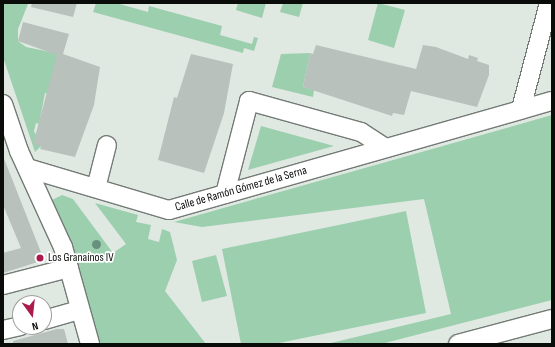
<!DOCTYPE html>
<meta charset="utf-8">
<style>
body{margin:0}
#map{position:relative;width:555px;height:347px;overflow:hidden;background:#e0e8e2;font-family:"Sofia Sans Condensed",sans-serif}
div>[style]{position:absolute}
.green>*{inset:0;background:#9bcfae}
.building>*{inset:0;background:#b9c1bc}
.roads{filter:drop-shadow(1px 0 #747b76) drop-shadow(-1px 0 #747b76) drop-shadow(0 1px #747b76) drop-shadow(0 -1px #747b76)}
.minor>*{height:18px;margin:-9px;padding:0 9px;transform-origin:9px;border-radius:9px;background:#fff}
.trees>*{width:9px;height:9px;margin:-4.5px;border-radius:50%;background:#67917d}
.dots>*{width:11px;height:11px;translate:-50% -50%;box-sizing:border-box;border:2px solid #fff;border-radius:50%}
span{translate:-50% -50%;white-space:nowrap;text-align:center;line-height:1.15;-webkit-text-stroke:3.5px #fff;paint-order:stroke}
.street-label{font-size:12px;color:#0a0c0a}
.poi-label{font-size:12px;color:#0a0c0a}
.left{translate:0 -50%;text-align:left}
.frame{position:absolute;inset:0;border:4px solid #0a0c0a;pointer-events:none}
.north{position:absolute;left:12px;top:295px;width:40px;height:40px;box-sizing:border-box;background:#fff;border:1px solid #9d9e9d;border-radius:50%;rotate:165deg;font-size:11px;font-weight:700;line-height:16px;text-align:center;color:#0a0c0a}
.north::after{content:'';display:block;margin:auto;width:14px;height:18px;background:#ac1a4e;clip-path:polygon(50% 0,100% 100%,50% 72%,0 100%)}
</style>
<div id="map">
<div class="green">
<i style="clip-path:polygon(3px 3px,28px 4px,18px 29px,18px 41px,26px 47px,60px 54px,48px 94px,45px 93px,39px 124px,36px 123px,34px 131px,41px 146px,35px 152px,3px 57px)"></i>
<i style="clip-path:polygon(96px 3px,116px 3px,148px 12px,149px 6px,222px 26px,220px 35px,252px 44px,254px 37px,258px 38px,254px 51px,244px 48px,243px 53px,93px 12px)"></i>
<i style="clip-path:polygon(238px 3px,266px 3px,262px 18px,236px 10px)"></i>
<i style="clip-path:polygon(283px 3px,303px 3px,299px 17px,280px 12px)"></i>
<i style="clip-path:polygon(378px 3px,405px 10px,394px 48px,368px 40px)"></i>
<i style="clip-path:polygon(310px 53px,303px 87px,314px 90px,313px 97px,272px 87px,281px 54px)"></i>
<i style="clip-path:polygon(552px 115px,552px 300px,381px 344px,327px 344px,451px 314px,424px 199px,202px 227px,174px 222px)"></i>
<i style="clip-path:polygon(261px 126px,334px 146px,248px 170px)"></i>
<i style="clip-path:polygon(62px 195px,73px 199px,113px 253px,126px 244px,95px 203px,138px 215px,136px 222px,151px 225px,148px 239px,159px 242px,162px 229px,170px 232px,177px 260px,165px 291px,206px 344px,96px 344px,46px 203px)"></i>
<i style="clip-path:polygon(406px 211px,426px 313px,274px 344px,241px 344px,222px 249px)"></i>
<i style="clip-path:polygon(216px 255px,227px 296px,202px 302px,192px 261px)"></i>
</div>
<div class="building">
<i style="clip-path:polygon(32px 3px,77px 3px,73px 17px,31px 7px)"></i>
<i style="clip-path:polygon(23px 22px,69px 34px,63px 54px,100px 67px,94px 105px,75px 157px,40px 149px,41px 146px,33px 144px,57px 55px,18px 41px)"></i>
<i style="clip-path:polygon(316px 45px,416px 69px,423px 45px,436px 47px,468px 59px,469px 55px,478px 58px,477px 61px,489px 65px,489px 75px,477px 107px,411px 91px,404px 115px,393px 113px,392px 116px,303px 87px,310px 53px,313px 54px)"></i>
<i style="clip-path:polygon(191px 54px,233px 64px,224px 113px,204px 173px,158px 160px,174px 97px,177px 98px)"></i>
<i style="clip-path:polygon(3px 156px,44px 260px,3px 273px,3px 253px,21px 248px,3px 205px)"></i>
<i style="clip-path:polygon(57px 329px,64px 329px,68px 344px,13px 344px,13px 341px)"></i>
</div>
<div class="roads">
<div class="minor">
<i style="left:3px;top:104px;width:50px;rotate:71.2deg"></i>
<i style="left:19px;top:151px;width:106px;rotate:65.4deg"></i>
<i style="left:63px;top:247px;width:101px;rotate:74.4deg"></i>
<i style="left:521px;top:109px;width:110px;rotate:-75.2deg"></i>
<i style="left:27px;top:168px;width:148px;rotate:16.5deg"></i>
<i style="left:169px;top:210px;width:398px;rotate:-15.9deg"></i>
<i style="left:96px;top:188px;width:44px;rotate:-75.7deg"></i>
<i style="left:225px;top:194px;width:96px;rotate:-75.5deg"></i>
<i style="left:249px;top:101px;width:116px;rotate:15.5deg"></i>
<i style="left:361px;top:132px;width:27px;rotate:33deg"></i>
<i style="left:3px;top:285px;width:68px;rotate:-14.4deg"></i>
<i style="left:44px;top:320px;width:37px;rotate:-16deg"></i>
<i style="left:3px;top:330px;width:17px;rotate:-13deg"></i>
<i style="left:458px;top:344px;width:97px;rotate:-14.9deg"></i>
</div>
</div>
<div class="trees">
<i style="left:96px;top:244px"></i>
</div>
<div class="dots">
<i style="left:40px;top:258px;background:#ac1a4e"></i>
</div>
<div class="street-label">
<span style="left:241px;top:189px;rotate:-16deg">Calle de Ramón Gómez de la Serna</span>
</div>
<div class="poi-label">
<span class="left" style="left:48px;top:258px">Los Granaínos IV</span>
</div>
<div class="frame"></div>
<div class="north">N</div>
</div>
